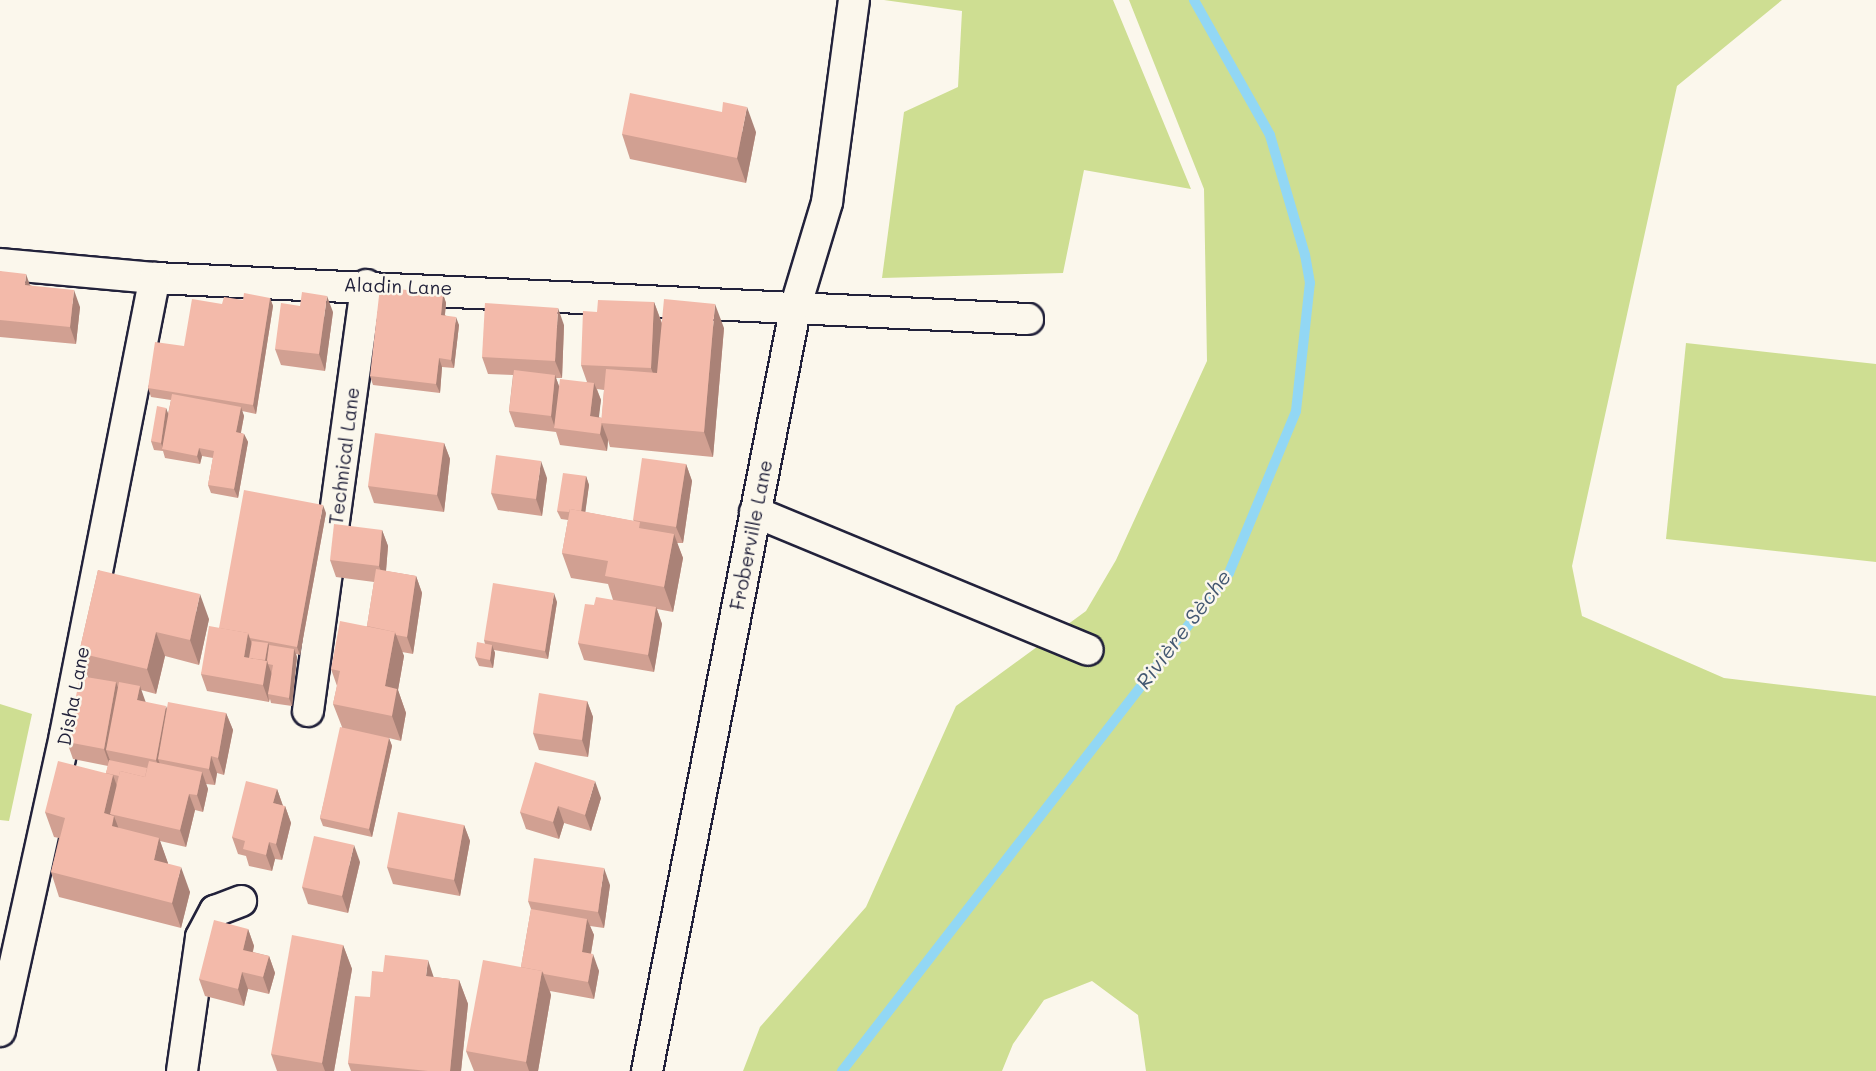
<!DOCTYPE html>
<meta charset="utf-8">
<style>
body{margin:0}
#map{position:relative;width:1876px;height:1071px;overflow:hidden;background:#fbf7ec;font-family:Mali,sans-serif}
div>[style]{position:absolute}
.green>*{inset:0;background:#cede92}
.stream>*{height:10px;margin:-5px;padding:0 5px;transform-origin:5px;border-radius:5px;background:#92d7f4}
.roads{filter:drop-shadow(2px 0 #22223b) drop-shadow(-2px 0 #22223b) drop-shadow(0 2px #22223b) drop-shadow(0 -2px #22223b)}
.minor>*{height:30px;margin:-15px;padding:0 15px;transform-origin:15px;border-radius:15px;background:#fbf7ec}
.wall>*{inset:0;background:#d1a092}
.shaded-wall>*{inset:0;background:#aa8277}
.building>*{inset:0;background:#f3baaa}
span{translate:-50% -50%;white-space:nowrap;text-align:center;line-height:1.15;-webkit-text-stroke:5px #fbf7ec;paint-order:stroke}
.street-label{font-size:19px;color:#22223b}
.water-label{font-size:21px;color:#445872;font-style:italic}
</style>
<div id="map">
<div class="green">
<i style="clip-path:polygon(884px 0,1113px 0,1191px 189px,1084px 170px,1063px 273px,882px 278px,904px 112px,958px 87px,962px 11px)"></i>
<i style="clip-path:polygon(1129px 0,1782px 0,1677px 86px,1572px 566px,1582px 616px,1724px 678px,1876px 696px,1876px 1071px,1146px 1071px,1138px 1015px,1092px 981px,1044px 1000px,1013px 1044px,1002px 1071px,743px 1071px,760px 1027px,866px 907px,956px 706px,1086px 611px,1116px 560px,1207px 361px,1204px 189px)"></i>
<i style="clip-path:polygon(1686px 343px,1876px 364px,1876px 562px,1666px 539px)"></i>
<i style="clip-path:polygon(0 704px,32px 714px,9px 821px,0 820px)"></i>
</div>
<div class="stream">
<i style="left:842px;top:1071px;width:631px;rotate:-52.15deg"></i>
<i style="left:1229px;top:573px;width:175px;rotate:-67.5deg"></i>
<i style="left:1296px;top:411px;width:129px;rotate:-83.8deg"></i>
<i style="left:1310px;top:283px;width:28px;rotate:-100deg"></i>
<i style="left:1305px;top:255px;width:125px;rotate:-106.3deg"></i>
<i style="left:1270px;top:135px;width:155px;rotate:-119.4deg"></i>
</div>
<div class="roads">
<div class="minor">
<i style="left:0;top:264px;width:156px;rotate:5.2deg"></i>
<i style="left:155px;top:278px;width:874px;rotate:2.69deg"></i>
<i style="left:755px;top:512px;width:360px;rotate:22.5deg"></i>
<i style="left:308px;top:711px;width:430px;rotate:-82.2deg"></i>
<i style="left:0;top:1031px;width:303px;rotate:-77.6deg"></i>
<i style="left:65px;top:735px;width:466px;rotate:-78.9deg"></i>
<i style="left:182px;top:1071px;width:135px;rotate:-81.9deg"></i>
<i style="left:201px;top:937px;width:30px;rotate:-62deg"></i>
<i style="left:215px;top:911px;width:28px;rotate:-21deg"></i>
<i style="left:647px;top:1071px;width:780px;rotate:-78.99deg"></i>
<i style="left:796px;top:305px;width:108px;rotate:-73.2deg"></i>
<i style="left:827px;top:202px;width:204px;rotate:-82.4deg"></i>
</div>
</div>
<div class="wall">
<i style="clip-path:polygon(756px 132px,746px 183px,630px 159px,622px 134px)"></i>
<i style="clip-path:polygon(0 271px,30px 285px,80px 307px,76px 344px,0 337px)"></i>
<i style="clip-path:polygon(443px 294px,446px 303px,445px 315px,459px 325px,454px 368px,442px 367px,440px 393px,373px 385px,370px 376px)"></i>
<i style="clip-path:polygon(270px 298px,273px 306px,256px 414px,242px 411px,244px 416px,241px 433px,244px 434px,248px 442px,238px 498px,211px 493px,208px 485px,213px 458px,202px 456px,200px 464px,165px 458px,163px 451px,154px 450px,151px 441px,166px 408px,168px 414px,171px 400px,151px 397px,148px 388px,222px 304px,243px 300px)"></i>
<i style="clip-path:polygon(evenodd,654px 302px,662px 323px,724px 328px,713px 457px,610px 447px,608px 440px,607px 451px,560px 445px,556px 432px,515px 427px,509px 411px,513px 375px,488px 374px,482px 357px,564px 325px,562px 378px,556px 378px,559px 386px,587px 382px,581px 365px,597px 312px,654px 302px,597px 389px,604px 390px,602px 418px,598px 417px,601px 400px,597px 389px)"></i>
<i style="clip-path:polygon(333px 312px,325px 371px,281px 365px,275px 349px)"></i>
<i style="clip-path:polygon(444px 443px,450px 459px,444px 512px,374px 503px,368px 486px)"></i>
<i style="clip-path:polygon(686px 464px,692px 481px,683px 543px,677px 543px,683px 558px,673px 612px,657px 609px,662px 624px,654px 672px,584px 660px,578px 643px,594px 605px,613px 600px,608px 584px,571px 578px,562px 553px,568px 520px,561px 519px,557px 511px,586px 476px,589px 485px,585px 512px,633px 521px)"></i>
<i style="clip-path:polygon(547px 478px,542px 516px,498px 510px,491px 493px)"></i>
<i style="clip-path:polygon(326px 513px,300px 655px,296px 654px,297px 657px,292px 706px,271px 703px,270px 699px,269px 702px,207px 691px,201px 674px,219px 628px)"></i>
<i style="clip-path:polygon(382px 530px,388px 546px,386px 571px,416px 576px,422px 593px,413px 654px,402px 652px,404px 656px,398px 690px,406px 713px,401px 741px,389px 738px,392px 746px,372px 837px,323px 826px,320px 818px,342px 727px,333px 704px,337px 686px,331px 669px,367px 626px,374px 582px,336px 577px,330px 560px)"></i>
<i style="clip-path:polygon(98px 570px,209px 619px,199px 665px,165px 656px,156px 694px,141px 690px,145px 702px,167px 709px,226px 713px,233px 730px,224px 775px,217px 773px,215px 785px,206px 784px,208px 789px,203px 812px,195px 810px,186px 847px,160px 841px,168px 864px,190px 892px,181px 928px,59px 897px,51px 872px,59px 838px,54px 837px,45px 812px,106px 773px,108px 766px,73px 759px,67px 742px,88px 677px,79px 653px)"></i>
<i style="clip-path:polygon(557px 602px,548px 659px,494px 650px,495px 653px,493px 668px,479px 666px,475px 657px,485px 644px,484px 640px)"></i>
<i style="clip-path:polygon(587px 701px,593px 717px,588px 757px,539px 750px,533px 733px)"></i>
<i style="clip-path:polygon(277px 789px,283px 806px,285px 806px,291px 823px,282px 860px,275px 859px,272px 871px,249px 866px,246px 856px,238px 854px,232px 837px)"></i>
<i style="clip-path:polygon(601px 798px,591px 831px,564px 823px,559px 839px,526px 829px,520px 812px)"></i>
<i style="clip-path:polygon(464px 825px,470px 841px,460px 896px,393px 884px,387px 867px)"></i>
<i style="clip-path:polygon(360px 862px,348px 913px,308px 904px,302px 887px)"></i>
<i style="clip-path:polygon(610px 885px,604px 928px,590px 926px,594px 935px,591px 954px,599px 971px,594px 999px,550px 991px,551px 995px,538px 1071px,474px 1071px,466px 1051px,521px 967px,531px 909px,528px 901px)"></i>
<i style="clip-path:polygon(248px 929px,254px 946px,253px 952px,269px 956px,275px 973px,269px 994px,248px 989px,244px 1006px,205px 996px,199px 979px)"></i>
<i style="clip-path:polygon(343px 945px,352px 969px,334px 1071px,277px 1071px,271px 1054px)"></i>
<i style="clip-path:polygon(434px 977px,459px 980px,468px 1004px,461px 1071px,351px 1071px,348px 1063px,370px 997px)"></i>
</div>
<div class="shaded-wall">
<i style="clip-path:polygon(747px 107px,756px 132px,746px 183px,737px 158px)"></i>
<i style="clip-path:polygon(26px 274px,32px 291px,25px 285px)"></i>
<i style="clip-path:polygon(74px 290px,80px 307px,76px 344px,70px 327px)"></i>
<i style="clip-path:polygon(443px 294px,446px 303px,444px 323px,441px 315px)"></i>
<i style="clip-path:polygon(327px 296px,333px 312px,325px 371px,319px 354px)"></i>
<i style="clip-path:polygon(270px 298px,273px 306px,256px 414px,253px 405px)"></i>
<i style="clip-path:polygon(654px 302px,663px 327px,660px 392px,651px 368px)"></i>
<i style="clip-path:polygon(715px 304px,724px 328px,713px 457px,704px 432px)"></i>
<i style="clip-path:polygon(558px 308px,564px 325px,562px 378px,555px 361px)"></i>
<i style="clip-path:polygon(456px 317px,459px 325px,454px 368px,451px 360px)"></i>
<i style="clip-path:polygon(439px 358px,442px 367px,440px 393px,436px 384px)"></i>
<i style="clip-path:polygon(555px 375px,561px 392px,555px 428px,551px 416px)"></i>
<i style="clip-path:polygon(594px 383px,601px 400px,597px 433px,590px 416px)"></i>
<i style="clip-path:polygon(241px 407px,244px 416px,239px 441px,236px 432px)"></i>
<i style="clip-path:polygon(166px 408px,169px 416px,163px 449px,161px 443px)"></i>
<i style="clip-path:polygon(602px 424px,608px 440px,607px 451px,600px 434px)"></i>
<i style="clip-path:polygon(244px 434px,248px 442px,238px 498px,234px 489px)"></i>
<i style="clip-path:polygon(444px 443px,450px 459px,444px 512px,437px 495px)"></i>
<i style="clip-path:polygon(199px 448px,202px 456px,200px 464px,197px 456px)"></i>
<i style="clip-path:polygon(541px 461px,547px 478px,542px 516px,536px 499px)"></i>
<i style="clip-path:polygon(686px 464px,692px 481px,683px 543px,676px 527px)"></i>
<i style="clip-path:polygon(586px 476px,589px 485px,584px 522px,581px 514px)"></i>
<i style="clip-path:polygon(323px 505px,326px 513px,300px 655px,297px 647px)"></i>
<i style="clip-path:polygon(382px 530px,388px 546px,385px 583px,379px 566px)"></i>
<i style="clip-path:polygon(674px 534px,683px 558px,673px 612px,664px 587px)"></i>
<i style="clip-path:polygon(416px 576px,422px 593px,413px 654px,407px 637px)"></i>
<i style="clip-path:polygon(554px 593px,557px 602px,548px 659px,545px 651px)"></i>
<i style="clip-path:polygon(200px 594px,209px 619px,199px 665px,190px 640px)"></i>
<i style="clip-path:polygon(656px 607px,662px 624px,654px 672px,648px 655px)"></i>
<i style="clip-path:polygon(156px 632px,165px 656px,156px 694px,147px 669px)"></i>
<i style="clip-path:polygon(395px 632px,404px 656px,398px 690px,406px 713px,401px 741px,392px 716px,385px 686px)"></i>
<i style="clip-path:polygon(248px 633px,254px 650px,252px 665px,244px 657px)"></i>
<i style="clip-path:polygon(268px 643px,271px 651px,268px 664px,273px 677px,268px 694px,269px 702px,263px 685px,264px 667px)"></i>
<i style="clip-path:polygon(492px 645px,495px 653px,493px 668px,490px 660px)"></i>
<i style="clip-path:polygon(294px 649px,297px 657px,292px 706px,289px 698px)"></i>
<i style="clip-path:polygon(116px 682px,122px 699px,106px 750px,111px 763px,110px 766px,104px 749px)"></i>
<i style="clip-path:polygon(140px 686px,146px 703px,137px 700px)"></i>
<i style="clip-path:polygon(587px 701px,593px 717px,588px 757px,582px 740px)"></i>
<i style="clip-path:polygon(166px 706px,172px 723px,158px 759px,163px 772px,162px 777px,156px 760px)"></i>
<i style="clip-path:polygon(226px 713px,233px 730px,224px 775px,218px 758px)"></i>
<i style="clip-path:polygon(389px 738px,392px 746px,372px 837px,369px 829px)"></i>
<i style="clip-path:polygon(211px 756px,217px 773px,215px 785px,209px 769px)"></i>
<i style="clip-path:polygon(202px 772px,208px 789px,203px 812px,197px 795px)"></i>
<i style="clip-path:polygon(113px 775px,122px 800px,110px 814px,114px 816px,123px 840px,120px 851px,104px 813px)"></i>
<i style="clip-path:polygon(595px 781px,601px 798px,591px 831px,585px 815px)"></i>
<i style="clip-path:polygon(277px 789px,283px 806px,273px 803px)"></i>
<i style="clip-path:polygon(189px 794px,195px 810px,186px 847px,180px 830px)"></i>
<i style="clip-path:polygon(285px 806px,291px 823px,282px 860px,276px 844px)"></i>
<i style="clip-path:polygon(558px 806px,564px 823px,559px 839px,553px 822px)"></i>
<i style="clip-path:polygon(464px 825px,470px 841px,460px 896px,454px 880px)"></i>
<i style="clip-path:polygon(159px 838px,168px 863px,163px 885px,154px 860px)"></i>
<i style="clip-path:polygon(269px 842px,275px 859px,272px 871px,266px 855px)"></i>
<i style="clip-path:polygon(354px 845px,360px 862px,348px 913px,342px 896px)"></i>
<i style="clip-path:polygon(181px 867px,190px 892px,181px 928px,172px 903px)"></i>
<i style="clip-path:polygon(604px 868px,610px 885px,604px 928px,598px 912px)"></i>
<i style="clip-path:polygon(587px 919px,594px 935px,588px 969px,582px 952px)"></i>
<i style="clip-path:polygon(248px 929px,254px 946px,249px 966px,243px 950px)"></i>
<i style="clip-path:polygon(343px 945px,352px 969px,334px 1071px,325px 1071px,322px 1063px)"></i>
<i style="clip-path:polygon(593px 954px,599px 971px,594px 999px,588px 982px)"></i>
<i style="clip-path:polygon(269px 956px,275px 973px,269px 994px,263px 977px)"></i>
<i style="clip-path:polygon(428px 960px,436px 984px,426px 976px)"></i>
<i style="clip-path:polygon(542px 971px,551px 995px,538px 1071px,529px 1071px,526px 1062px)"></i>
<i style="clip-path:polygon(242px 972px,248px 989px,244px 1006px,238px 989px)"></i>
<i style="clip-path:polygon(459px 980px,468px 1004px,461px 1071px,450px 1071px)"></i>
</div>
<div class="building">
<i style="clip-path:polygon(630px 93px,722px 112px,723px 102px,747px 107px,737px 158px,622px 134px)"></i>
<i style="clip-path:polygon(0 271px,26px 274px,25px 285px,74px 290px,70px 327px,0 320px)"></i>
<i style="clip-path:polygon(380px 287px,443px 294px,441px 315px,456px 317px,451px 360px,439px 358px,436px 384px,370px 376px)"></i>
<i style="clip-path:polygon(302px 292px,327px 296px,319px 354px,275px 349px,281px 303px,300px 306px)"></i>
<i style="clip-path:polygon(244px 293px,270px 298px,253px 405px,148px 388px,155px 342px,184px 346px,192px 299px,222px 304px,224px 297px,243px 300px)"></i>
<i style="clip-path:polygon(664px 299px,715px 304px,704px 432px,601px 423px,606px 369px,657px 373px)"></i>
<i style="clip-path:polygon(598px 300px,654px 302px,651px 368px,581px 365px,583px 311px,597px 312px)"></i>
<i style="clip-path:polygon(485px 303px,558px 308px,555px 361px,482px 357px)"></i>
<i style="clip-path:polygon(514px 370px,555px 375px,551px 416px,509px 411px)"></i>
<i style="clip-path:polygon(560px 379px,594px 383px,590px 416px,602px 418px,600px 434px,554px 428px)"></i>
<i style="clip-path:polygon(172px 394px,241px 407px,236px 432px,244px 434px,234px 489px,208px 485px,214px 451px,199px 448px,197px 456px,162px 449px)"></i>
<i style="clip-path:polygon(157px 406px,166px 408px,161px 443px,151px 441px)"></i>
<i style="clip-path:polygon(375px 433px,444px 443px,437px 495px,368px 486px)"></i>
<i style="clip-path:polygon(496px 455px,541px 461px,536px 499px,491px 493px)"></i>
<i style="clip-path:polygon(642px 458px,686px 464px,676px 527px,633px 520px)"></i>
<i style="clip-path:polygon(563px 473px,586px 476px,581px 511px,570px 509px,569px 512px,557px 511px)"></i>
<i style="clip-path:polygon(244px 490px,323px 505px,297px 647px,250px 638px,248px 633px,219px 628px)"></i>
<i style="clip-path:polygon(570px 509px,640px 522px,639px 528px,674px 534px,664px 587px,605px 576px,608px 561px,562px 553px)"></i>
<i style="clip-path:polygon(334px 524px,382px 530px,379px 566px,330px 560px)"></i>
<i style="clip-path:polygon(376px 569px,416px 576px,407px 637px,396px 635px,395px 632px,367px 626px)"></i>
<i style="clip-path:polygon(98px 570px,200px 594px,190px 640px,156px 632px,147px 669px,79px 653px)"></i>
<i style="clip-path:polygon(493px 583px,554px 593px,545px 651px,484px 640px)"></i>
<i style="clip-path:polygon(596px 597px,656px 607px,648px 655px,578px 643px,585px 604px,594px 605px)"></i>
<i style="clip-path:polygon(340px 621px,395px 632px,385px 686px,397px 689px,392px 716px,333px 704px,340px 671px,331px 669px)"></i>
<i style="clip-path:polygon(209px 626px,248px 633px,244px 657px,267px 661px,263px 685px,201px 674px)"></i>
<i style="clip-path:polygon(252px 641px,268px 643px,265px 660px,249px 658px)"></i>
<i style="clip-path:polygon(477px 642px,492px 645px,490px 660px,475px 657px)"></i>
<i style="clip-path:polygon(269px 645px,294px 649px,289px 698px,268px 694px,273px 665px,268px 664px,267px 660px)"></i>
<i style="clip-path:polygon(80px 676px,116px 682px,104px 749px,67px 742px)"></i>
<i style="clip-path:polygon(119px 682px,140px 686px,137px 700px,166px 706px,156px 760px,106px 750px)"></i>
<i style="clip-path:polygon(539px 693px,587px 701px,582px 740px,533px 733px)"></i>
<i style="clip-path:polygon(168px 702px,226px 713px,218px 758px,211px 756px,209px 769px,158px 759px)"></i>
<i style="clip-path:polygon(340px 727px,389px 738px,369px 829px,320px 818px)"></i>
<i style="clip-path:polygon(109px 760px,147px 768px,145px 777px,120px 771px,119px 776px,106px 773px)"></i>
<i style="clip-path:polygon(58px 761px,113px 775px,104px 813px,114px 816px,112px 826px,159px 838px,154px 860px,181px 867px,172px 903px,51px 872px,65px 818px,45px 812px)"></i>
<i style="clip-path:polygon(149px 761px,202px 772px,197px 795px,189px 794px,180px 830px,110px 814px,120px 771px,145px 777px)"></i>
<i style="clip-path:polygon(535px 762px,595px 781px,585px 815px,558px 806px,553px 822px,520px 812px)"></i>
<i style="clip-path:polygon(246px 781px,277px 789px,273px 803px,285px 806px,276px 844px,269px 842px,266px 855px,243px 849px,245px 841px,232px 837px)"></i>
<i style="clip-path:polygon(398px 812px,464px 825px,454px 880px,387px 867px)"></i>
<i style="clip-path:polygon(314px 836px,354px 845px,342px 896px,302px 887px)"></i>
<i style="clip-path:polygon(534px 858px,604px 868px,598px 912px,528px 901px)"></i>
<i style="clip-path:polygon(531px 909px,587px 919px,582px 952px,593px 954px,588px 982px,544px 974px,542px 971px,521px 967px)"></i>
<i style="clip-path:polygon(214px 920px,248px 929px,243px 950px,269px 956px,263px 977px,242px 972px,238px 989px,199px 979px)"></i>
<i style="clip-path:polygon(292px 935px,343px 945px,322px 1063px,271px 1054px)"></i>
<i style="clip-path:polygon(385px 955px,428px 960px,426px 976px,459px 980px,450px 1071px,428px 1071px,348px 1063px,355px 996px,370px 997px,372px 971px,383px 972px)"></i>
<i style="clip-path:polygon(483px 960px,542px 971px,526px 1062px,466px 1051px)"></i>
</div>
<div class="street-label">
<span style="left:398px;top:286px;rotate:2deg">Aladin Lane</span>
<span style="left:344px;top:456px;rotate:-83deg">Technical Lane</span>
<span style="left:751px;top:535px;rotate:-79deg">Froberville Lane</span>
<span style="left:73px;top:696px;rotate:-79deg">Disha Lane</span>
</div>
<div class="water-label">
<span style="left:1183px;top:629px;rotate:-53deg">Rivière Sèche</span>
</div>
</div>
